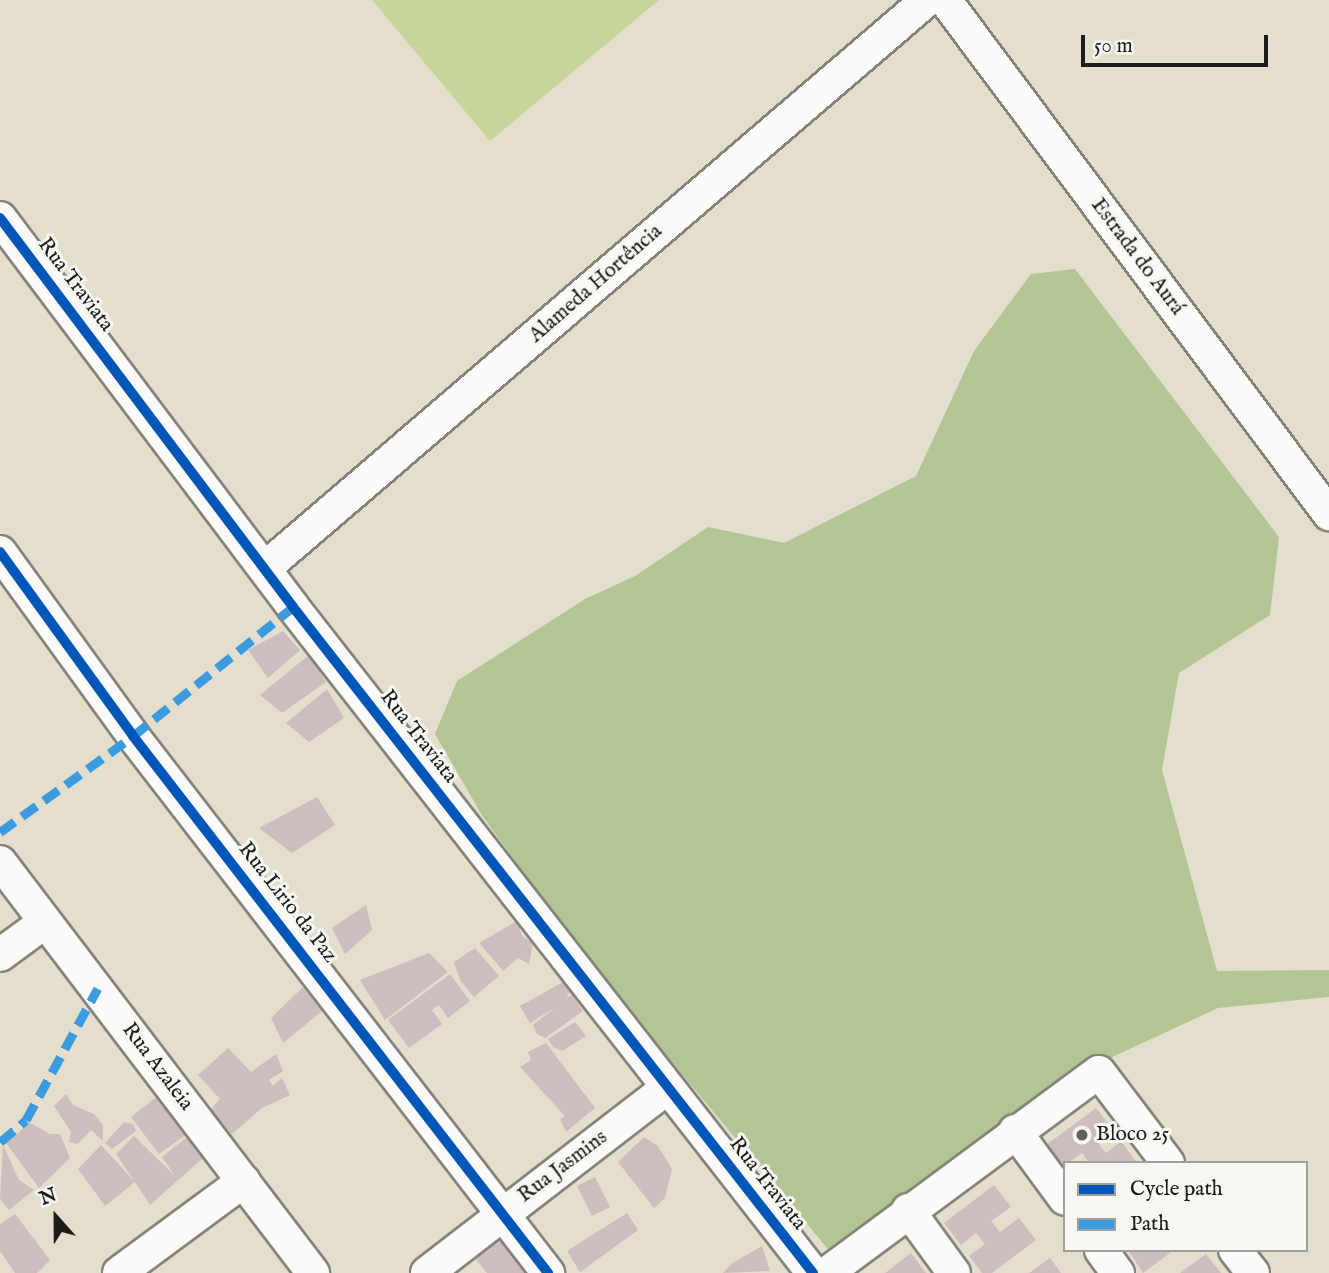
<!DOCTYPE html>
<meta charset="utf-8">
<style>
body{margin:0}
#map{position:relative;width:1329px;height:1273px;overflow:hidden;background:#e4decd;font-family:"IM FELL English",serif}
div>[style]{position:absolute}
.green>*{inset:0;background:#c7d59c}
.forest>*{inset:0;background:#b3c594}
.building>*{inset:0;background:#cdbdbe}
.roads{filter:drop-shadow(2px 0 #86837a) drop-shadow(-2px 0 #86837a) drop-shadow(0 2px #86837a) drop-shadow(0 -2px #86837a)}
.minor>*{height:32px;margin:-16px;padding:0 16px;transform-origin:16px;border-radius:16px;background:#fbfaf8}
.quiet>*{height:9px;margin-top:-4.5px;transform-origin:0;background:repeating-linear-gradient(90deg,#3c9bdf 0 18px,transparent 0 27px)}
.cycleway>*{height:10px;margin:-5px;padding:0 5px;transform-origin:5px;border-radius:5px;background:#0057b8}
.dots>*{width:19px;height:19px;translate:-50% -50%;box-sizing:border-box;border:4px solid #f6f6f2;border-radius:50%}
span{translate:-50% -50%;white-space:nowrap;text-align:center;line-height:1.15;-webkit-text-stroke:6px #f6f6f2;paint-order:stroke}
.street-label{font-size:21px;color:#1c1c1c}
.poi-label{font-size:21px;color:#1c1c1c}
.left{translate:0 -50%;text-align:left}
.legend{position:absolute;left:1063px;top:1161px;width:245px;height:91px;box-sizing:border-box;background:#f6f6f2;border:2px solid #9f9f9c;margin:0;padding:9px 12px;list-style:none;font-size:21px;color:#1c1c1c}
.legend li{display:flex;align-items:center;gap:14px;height:35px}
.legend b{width:35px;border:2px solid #9f9f9c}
.north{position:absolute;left:21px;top:1182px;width:70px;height:70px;-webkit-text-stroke:5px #f6f6f2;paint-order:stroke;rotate:339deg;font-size:19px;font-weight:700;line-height:28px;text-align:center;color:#1c1c1c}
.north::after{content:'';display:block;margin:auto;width:24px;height:32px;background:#1c1c1c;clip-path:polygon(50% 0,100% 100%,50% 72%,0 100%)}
.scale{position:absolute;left:1081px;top:35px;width:187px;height:32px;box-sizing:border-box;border:4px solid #1c1c1c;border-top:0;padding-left:9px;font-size:21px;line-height:24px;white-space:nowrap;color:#1c1c1c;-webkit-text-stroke:5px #f6f6f2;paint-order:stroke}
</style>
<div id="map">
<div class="green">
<i style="clip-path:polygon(372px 0,659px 0,490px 141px)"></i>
</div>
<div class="forest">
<i style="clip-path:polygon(1075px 269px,1279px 537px,1270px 615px,1179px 673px,1162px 770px,1217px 971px,1329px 970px,1329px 997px,1218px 1008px,1106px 1060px,832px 1254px,590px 964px,483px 817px,435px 734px,457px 681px,585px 599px,635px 576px,708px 527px,784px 543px,916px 476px,974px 351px,1031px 274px)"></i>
</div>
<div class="building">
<i style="clip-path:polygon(283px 631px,300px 650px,268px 678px,248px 650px)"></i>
<i style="clip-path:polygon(310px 654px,326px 682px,282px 713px,260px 695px)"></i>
<i style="clip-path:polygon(327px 689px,344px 718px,309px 742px,286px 723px)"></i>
<i style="clip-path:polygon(317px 797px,335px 825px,292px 853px,259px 828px)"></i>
<i style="clip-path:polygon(366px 905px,372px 930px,345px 954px,332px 928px)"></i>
<i style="clip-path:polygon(517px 921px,522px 936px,533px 943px,529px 964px,518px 958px,503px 971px,479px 943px)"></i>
<i style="clip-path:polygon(475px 948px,499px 976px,474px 997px,460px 980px,454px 962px)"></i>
<i style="clip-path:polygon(429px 953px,448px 972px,385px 1020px,360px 980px)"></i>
<i style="clip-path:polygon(450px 974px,470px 1001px,448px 1018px,439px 1005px,432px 1010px,442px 1024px,409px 1048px,388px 1020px)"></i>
<i style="clip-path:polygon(563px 982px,570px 992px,564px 1002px,530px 1023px,520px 1006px)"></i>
<i style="clip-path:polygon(303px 987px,322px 1011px,283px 1043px,271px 1018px)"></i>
<i style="clip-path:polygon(572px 994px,583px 1011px,545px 1038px,537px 1034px,533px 1025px)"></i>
<i style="clip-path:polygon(575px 1022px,586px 1036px,562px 1051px,553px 1047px,548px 1039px)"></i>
<i style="clip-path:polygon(546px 1043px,595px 1108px,566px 1132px,560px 1119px,565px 1116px,520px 1067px,531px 1060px,528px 1052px)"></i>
<i style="clip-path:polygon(228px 1048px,251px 1072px,276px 1054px,283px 1071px,269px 1080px,273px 1086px,282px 1078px,290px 1095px,262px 1108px,232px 1134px,210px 1110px,220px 1099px,198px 1075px)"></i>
<i style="clip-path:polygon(164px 1091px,190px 1132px,159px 1154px,131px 1117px)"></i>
<i style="clip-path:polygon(66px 1094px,73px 1105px,94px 1114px,103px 1125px,103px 1141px,91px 1130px,78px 1144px,69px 1142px,71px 1132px,54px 1106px)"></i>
<i style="clip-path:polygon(1096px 1108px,1113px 1130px,1097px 1142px,1106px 1153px,1121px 1141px,1137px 1163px,1089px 1163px,1082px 1153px,1062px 1167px,1046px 1145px)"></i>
<i style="clip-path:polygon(124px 1122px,133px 1124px,136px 1131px,112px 1149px,105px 1143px)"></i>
<i style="clip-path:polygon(30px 1123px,50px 1134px,60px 1134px,70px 1158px,39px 1188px,6px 1143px)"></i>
<i style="clip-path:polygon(191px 1134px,212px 1150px,150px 1205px,135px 1182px,105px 1206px,78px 1169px,101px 1145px,135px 1182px,116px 1154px,134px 1136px,175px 1176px,162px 1157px)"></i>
<i style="clip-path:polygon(644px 1137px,658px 1146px,672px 1169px,665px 1198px,654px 1208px,618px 1162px)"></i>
<i style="clip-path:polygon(3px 1145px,19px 1180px,34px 1190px,9px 1210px,0 1199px)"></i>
<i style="clip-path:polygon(595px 1177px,610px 1207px,592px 1216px,577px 1186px)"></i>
<i style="clip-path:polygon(994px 1185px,1011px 1207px,991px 1221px,1000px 1232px,1019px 1218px,1036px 1240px,992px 1273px,982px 1273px,969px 1256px,985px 1244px,976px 1233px,961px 1245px,944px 1223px)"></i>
<i style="clip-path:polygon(627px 1213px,638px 1230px,580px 1272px,567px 1251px)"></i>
<i style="clip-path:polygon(15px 1214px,50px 1260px,37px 1273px,15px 1273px,0 1251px,0 1224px)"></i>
<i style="clip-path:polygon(505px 1226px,534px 1273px,487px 1273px,466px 1247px)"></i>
<i style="clip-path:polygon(762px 1246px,770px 1271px,723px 1273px,731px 1264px)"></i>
<i style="clip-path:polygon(1128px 1250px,1174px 1250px,1143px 1273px)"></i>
<i style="clip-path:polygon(911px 1253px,926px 1273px,885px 1273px)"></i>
<i style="clip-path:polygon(1206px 1254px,1221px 1273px,1180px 1273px)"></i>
<i style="clip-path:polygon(1050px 1258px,1061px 1273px,1029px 1273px)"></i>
</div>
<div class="roads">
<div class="minor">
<i style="left:945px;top:0;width:642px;rotate:53.24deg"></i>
<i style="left:0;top:218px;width:487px;rotate:53deg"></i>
<i style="left:293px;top:607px;width:845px;rotate:52.02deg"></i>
<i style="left:0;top:552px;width:227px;rotate:54.1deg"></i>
<i style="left:133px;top:736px;width:679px;rotate:52.3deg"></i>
<i style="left:265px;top:568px;width:872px;rotate:-40.63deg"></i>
<i style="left:0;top:862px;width:517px;rotate:52.71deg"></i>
<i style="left:0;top:955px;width:56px;rotate:-36.3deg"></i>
<i style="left:1015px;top:1131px;width:84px;rotate:53.7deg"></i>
<i style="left:908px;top:1210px;width:78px;rotate:53.9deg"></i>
<i style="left:1101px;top:1250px;width:29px;rotate:54deg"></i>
<i style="left:1235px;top:1250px;width:29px;rotate:52deg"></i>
<i style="left:119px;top:1273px;width:155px;rotate:-36.4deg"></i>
<i style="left:427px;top:1273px;width:303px;rotate:-37.6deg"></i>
<i style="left:827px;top:1273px;width:338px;rotate:-36.5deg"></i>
<i style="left:1099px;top:1072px;width:114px;rotate:52.8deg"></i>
</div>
</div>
<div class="quiet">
<i style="left:0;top:832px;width:164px;rotate:-35.8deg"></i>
<i style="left:133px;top:736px;width:206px;rotate:-38.9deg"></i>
<i style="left:0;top:1142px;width:34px;rotate:-40deg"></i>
<i style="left:26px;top:1120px;width:150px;rotate:-61.4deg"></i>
</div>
<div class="cycleway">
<i style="left:0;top:218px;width:487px;rotate:53deg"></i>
<i style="left:293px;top:607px;width:845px;rotate:52.02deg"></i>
<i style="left:0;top:552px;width:227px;rotate:54.1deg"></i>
<i style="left:133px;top:736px;width:679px;rotate:52.3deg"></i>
</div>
<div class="dots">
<i style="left:1082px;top:1135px;background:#62605a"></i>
</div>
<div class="street-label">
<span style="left:1137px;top:257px;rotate:53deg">Estrada do Aurá</span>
<span style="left:596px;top:284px;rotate:-41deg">Alameda Hortência</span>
<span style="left:75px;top:285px;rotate:53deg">Rua Traviata</span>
<span style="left:418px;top:737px;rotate:52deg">Rua Traviata</span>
<span style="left:287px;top:903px;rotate:52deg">Rua Lirio da Paz</span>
<span style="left:157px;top:1067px;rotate:53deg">Rua Azaleia</span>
<span style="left:563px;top:1167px;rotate:-37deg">Rua Jasmins</span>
<span style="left:767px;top:1184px;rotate:52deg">Rua Traviata</span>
</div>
<div class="poi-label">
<span class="left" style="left:1096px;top:1135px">Bloco 25</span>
</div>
<ul class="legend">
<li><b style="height:9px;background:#0057b8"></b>Cycle path</li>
<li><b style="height:9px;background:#3c9bdf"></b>Path</li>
</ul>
<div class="north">N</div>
<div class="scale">50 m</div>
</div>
